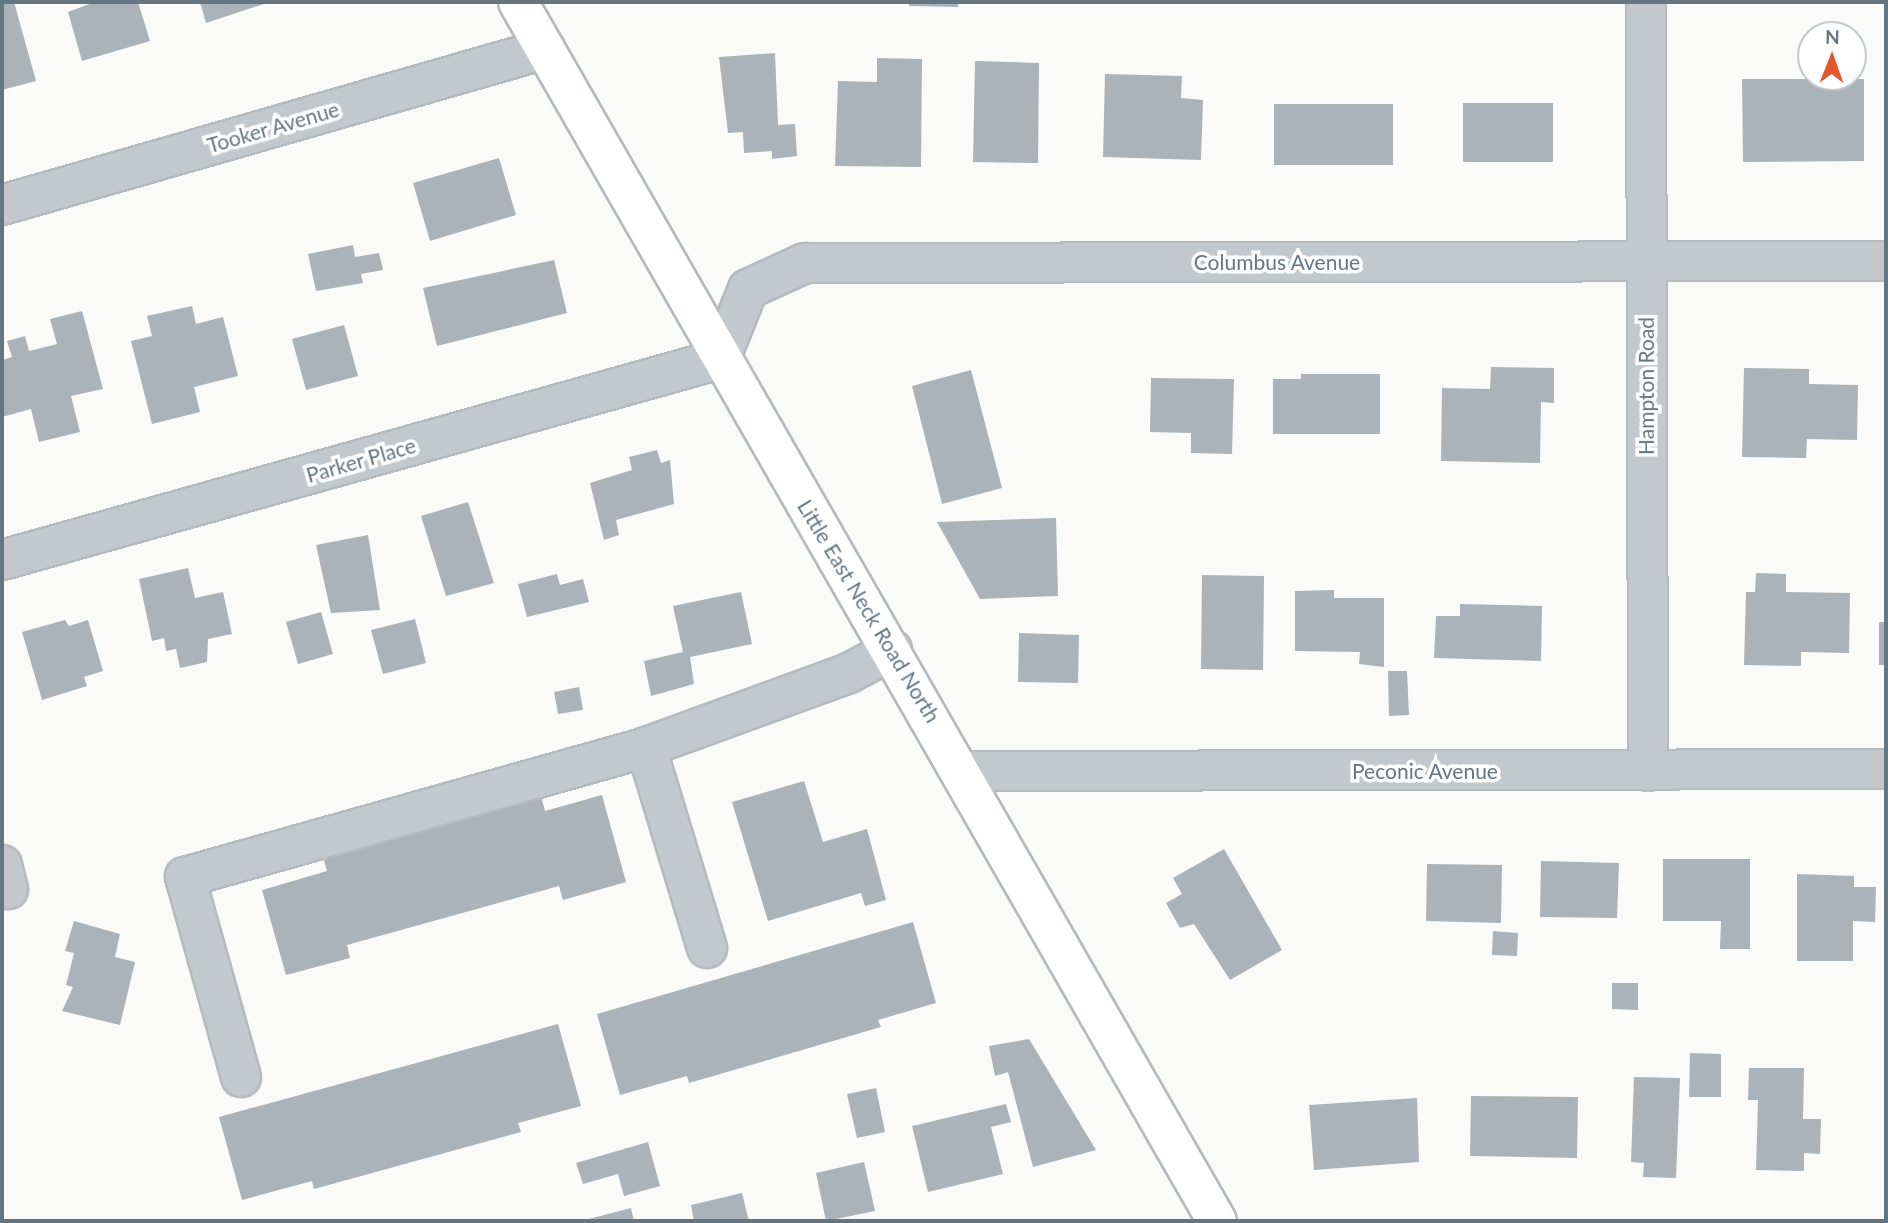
<!DOCTYPE html>
<style>
body{margin:0}
#map{position:relative;width:1888px;height:1223px;overflow:hidden;background:#fafaf8;font-family:Lato,sans-serif}
div>[style]{position:absolute}
.building>*{inset:0;background:#aab3b9}
.roads{filter:drop-shadow(2px 0 #b5babe) drop-shadow(-2px 0 #b5babe) drop-shadow(0 2px #b5babe) drop-shadow(0 -2px #b5babe)}
.minor>*{height:38px;margin:-19px;padding:0 19px;transform-origin:19px;border-radius:19px;background:#c3c8cc}
.major>*{height:38px;margin:-19px;padding:0 19px;transform-origin:19px;border-radius:19px;background:#fff}
span{translate:-50% -50%;white-space:nowrap;text-align:center;line-height:1.15;-webkit-text-stroke:7px #fff;paint-order:stroke}
.street-label{font-size:21px;color:#657683}
.frame{position:absolute;inset:0;border:4px solid #657683;pointer-events:none}
.north{position:absolute;left:1797px;top:21px;width:70px;height:70px;box-sizing:border-box;background:#fff;border:2px solid #c1c8cd;border-radius:50%;rotate:1deg;font-size:19px;font-weight:700;line-height:28px;text-align:center;color:#657683}
.north::after{content:'';display:block;margin:auto;width:24px;height:32px;background:#e4572e;clip-path:polygon(50% 0,100% 100%,50% 72%,0 100%)}
</style>
<div id="map">
<div class="building">
<i style="clip-path:polygon(2px 2px,14px 2px,36px 81px,2px 90px)"></i>
<i style="clip-path:polygon(95px 2px,138px 2px,150px 41px,82px 61px,68px 12px)"></i>
<i style="clip-path:polygon(200px 2px,270px 2px,206px 23px)"></i>
<i style="clip-path:polygon(909px 2px,958px 2px,958px 7px,909px 6px)"></i>
<i style="clip-path:polygon(775px 53px,778px 125px,795px 124px,797px 156px,772px 159px,772px 151px,744px 153px,743px 132px,728px 133px,719px 57px)"></i>
<i style="clip-path:polygon(877px 58px,922px 59px,921px 167px,835px 166px,838px 81px,877px 82px)"></i>
<i style="clip-path:polygon(975px 61px,1039px 63px,1038px 163px,973px 162px)"></i>
<i style="clip-path:polygon(1105px 74px,1182px 76px,1181px 98px,1203px 100px,1201px 160px,1103px 157px)"></i>
<i style="clip-path:polygon(1742px 79px,1864px 79px,1864px 161px,1743px 162px)"></i>
<i style="clip-path:polygon(1463px 103px,1553px 103px,1553px 162px,1463px 162px)"></i>
<i style="clip-path:polygon(1274px 104px,1393px 104px,1393px 165px,1274px 165px)"></i>
<i style="clip-path:polygon(499px 158px,516px 215px,430px 241px,413px 183px)"></i>
<i style="clip-path:polygon(353px 245px,355px 257px,379px 253px,383px 270px,361px 274px,363px 283px,316px 291px,308px 254px)"></i>
<i style="clip-path:polygon(554px 260px,567px 313px,437px 346px,423px 288px)"></i>
<i style="clip-path:polygon(192px 306px,196px 324px,223px 317px,238px 376px,194px 387px,200px 412px,152px 424px,131px 341px,152px 336px,147px 316px)"></i>
<i style="clip-path:polygon(82px 311px,103px 389px,71px 396px,80px 432px,39px 442px,31px 409px,2px 417px,2px 360px,12px 357px,7px 341px,25px 336px,29px 351px,57px 344px,50px 319px)"></i>
<i style="clip-path:polygon(344px 325px,358px 376px,306px 390px,292px 339px)"></i>
<i style="clip-path:polygon(1491px 367px,1554px 368px,1554px 403px,1541px 402px,1540px 463px,1441px 461px,1442px 388px,1490px 389px)"></i>
<i style="clip-path:polygon(1744px 368px,1809px 369px,1809px 384px,1858px 385px,1857px 440px,1807px 439px,1806px 458px,1742px 457px)"></i>
<i style="clip-path:polygon(971px 370px,1002px 488px,942px 504px,912px 386px)"></i>
<i style="clip-path:polygon(1301px 374px,1380px 374px,1380px 434px,1273px 434px,1273px 379px,1301px 379px)"></i>
<i style="clip-path:polygon(1151px 378px,1234px 379px,1232px 454px,1191px 453px,1191px 433px,1150px 432px)"></i>
<i style="clip-path:polygon(657px 450px,661px 463px,670px 460px,674px 504px,616px 520px,619px 535px,604px 540px,590px 483px,632px 470px,629px 457px)"></i>
<i style="clip-path:polygon(468px 502px,494px 583px,446px 596px,421px 516px)"></i>
<i style="clip-path:polygon(1056px 518px,1058px 596px,980px 599px,937px 522px)"></i>
<i style="clip-path:polygon(368px 535px,380px 610px,331px 613px,316px 545px)"></i>
<i style="clip-path:polygon(188px 568px,195px 598px,223px 592px,232px 634px,208px 639px,207px 662px,180px 668px,176px 649px,166px 651px,164px 638px,152px 641px,139px 579px)"></i>
<i style="clip-path:polygon(1756px 573px,1786px 574px,1786px 592px,1850px 593px,1849px 653px,1801px 652px,1801px 666px,1744px 665px,1746px 592px,1755px 592px)"></i>
<i style="clip-path:polygon(557px 574px,560px 585px,583px 579px,589px 602px,527px 617px,518px 584px)"></i>
<i style="clip-path:polygon(1202px 575px,1264px 576px,1263px 670px,1201px 669px)"></i>
<i style="clip-path:polygon(1334px 590px,1334px 598px,1384px 598px,1384px 667px,1359px 664px,1360px 652px,1295px 651px,1295px 591px)"></i>
<i style="clip-path:polygon(741px 592px,752px 644px,690px 657px,694px 684px,651px 696px,644px 661px,683px 652px,673px 606px)"></i>
<i style="clip-path:polygon(1460px 604px,1542px 606px,1541px 661px,1434px 658px,1436px 616px,1460px 616px)"></i>
<i style="clip-path:polygon(321px 612px,333px 654px,298px 664px,286px 622px)"></i>
<i style="clip-path:polygon(415px 619px,426px 663px,383px 674px,371px 630px)"></i>
<i style="clip-path:polygon(65px 620px,69px 626px,88px 620px,103px 671px,84px 677px,87px 686px,42px 700px,22px 632px)"></i>
<i style="clip-path:polygon(1879px 622px,1886px 622px,1886px 665px,1879px 665px)"></i>
<i style="clip-path:polygon(1019px 633px,1079px 635px,1078px 683px,1018px 682px)"></i>
<i style="clip-path:polygon(1388px 671px,1407px 671px,1409px 715px,1389px 716px)"></i>
<i style="clip-path:polygon(579px 687px,583px 710px,558px 714px,554px 692px)"></i>
<i style="clip-path:polygon(804px 781px,823px 842px,867px 829px,886px 900px,865px 906px,861px 893px,768px 921px,732px 802px)"></i>
<i style="clip-path:polygon(602px 795px,626px 882px,563px 900px,559px 886px,347px 945px,350px 958px,286px 975px,262px 890px,327px 871px,323px 857px,541px 796px,545px 811px)"></i>
<i style="clip-path:polygon(1224px 849px,1282px 950px,1230px 980px,1194px 924px,1180px 928px,1166px 903px,1182px 894px,1173px 878px)"></i>
<i style="clip-path:polygon(1663px 859px,1750px 859px,1750px 949px,1720px 949px,1721px 921px,1663px 921px)"></i>
<i style="clip-path:polygon(1541px 861px,1619px 863px,1617px 918px,1540px 917px)"></i>
<i style="clip-path:polygon(1427px 864px,1502px 865px,1501px 923px,1426px 921px)"></i>
<i style="clip-path:polygon(1797px 874px,1854px 876px,1854px 887px,1876px 887px,1875px 922px,1853px 921px,1853px 961px,1797px 961px)"></i>
<i style="clip-path:polygon(74px 921px,120px 934px,115px 957px,135px 962px,120px 1025px,62px 1011px,73px 987px,66px 985px,74px 953px,65px 951px)"></i>
<i style="clip-path:polygon(913px 922px,936px 1003px,878px 1020px,881px 1027px,689px 1083px,687px 1076px,620px 1095px,597px 1014px)"></i>
<i style="clip-path:polygon(1493px 931px,1518px 933px,1517px 956px,1492px 955px)"></i>
<i style="clip-path:polygon(1612px 983px,1638px 983px,1638px 1010px,1612px 1009px)"></i>
<i style="clip-path:polygon(558px 1024px,581px 1106px,518px 1123px,521px 1132px,314px 1189px,312px 1181px,242px 1200px,219px 1117px)"></i>
<i style="clip-path:polygon(1029px 1039px,1096px 1150px,1033px 1167px,1008px 1072px,995px 1076px,989px 1046px)"></i>
<i style="clip-path:polygon(1690px 1053px,1721px 1054px,1721px 1097px,1689px 1097px)"></i>
<i style="clip-path:polygon(1749px 1068px,1804px 1068px,1803px 1119px,1821px 1119px,1820px 1154px,1804px 1153px,1804px 1171px,1756px 1170px,1758px 1100px,1748px 1100px)"></i>
<i style="clip-path:polygon(1634px 1077px,1680px 1078px,1676px 1178px,1643px 1177px,1644px 1163px,1631px 1162px)"></i>
<i style="clip-path:polygon(876px 1088px,885px 1132px,857px 1138px,847px 1094px)"></i>
<i style="clip-path:polygon(1471px 1096px,1578px 1097px,1577px 1158px,1470px 1156px)"></i>
<i style="clip-path:polygon(1417px 1098px,1419px 1162px,1314px 1170px,1309px 1105px)"></i>
<i style="clip-path:polygon(1006px 1104px,1011px 1122px,991px 1127px,1003px 1174px,928px 1192px,912px 1126px)"></i>
<i style="clip-path:polygon(648px 1142px,660px 1186px,624px 1196px,618px 1174px,583px 1184px,576px 1163px)"></i>
<i style="clip-path:polygon(864px 1162px,875px 1211px,826px 1221px,816px 1173px)"></i>
<i style="clip-path:polygon(742px 1193px,749px 1221px,694px 1221px,691px 1205px)"></i>
<i style="clip-path:polygon(631px 1208px,634px 1221px,586px 1221px,585px 1220px)"></i>
</div>
<div class="roads">
<div class="minor">
<i style="left:1646px;top:2px;width:769px;rotate:89.85deg"></i>
<i style="left:2px;top:205px;width:565px;rotate:-16.03deg"></i>
<i style="left:2px;top:560px;width:746px;rotate:-15.64deg"></i>
<i style="left:720px;top:359px;width:75px;rotate:-68.2deg"></i>
<i style="left:748px;top:289px;width:63px;rotate:-24.5deg"></i>
<i style="left:805px;top:263px;width:1081px;rotate:-0.11deg"></i>
<i style="left:646px;top:747px;width:210px;rotate:73.1deg"></i>
<i style="left:964px;top:771px;width:922px;rotate:-0.12deg"></i>
<i style="left:2px;top:865px;width:25px;rotate:76deg"></i>
<i style="left:241px;top:1077px;width:208px;rotate:-105.6deg"></i>
<i style="left:185px;top:877px;width:479px;rotate:-15.7deg"></i>
<i style="left:646px;top:747px;width:216px;rotate:-20deg"></i>
<i style="left:849px;top:673px;width:49px;rotate:-28.1deg"></i>
</div>
<div class="major">
<i style="left:518px;top:2px;width:1405px;rotate:60.17deg"></i>
</div>
</div>
<div class="street-label">
<span style="left:273px;top:127px;rotate:-16deg">Tooker Avenue</span>
<span style="left:1277px;top:262px">Columbus Avenue</span>
<span style="left:1646px;top:386px;rotate:-90deg">Hampton Road</span>
<span style="left:361px;top:460px;rotate:-16deg">Parker Place</span>
<span style="left:869px;top:611px;rotate:59deg">Little East Neck Road North</span>
<span style="left:1425px;top:771px">Peconic Avenue</span>
</div>
<div class="frame"></div>
<div class="north">N</div>
</div>
